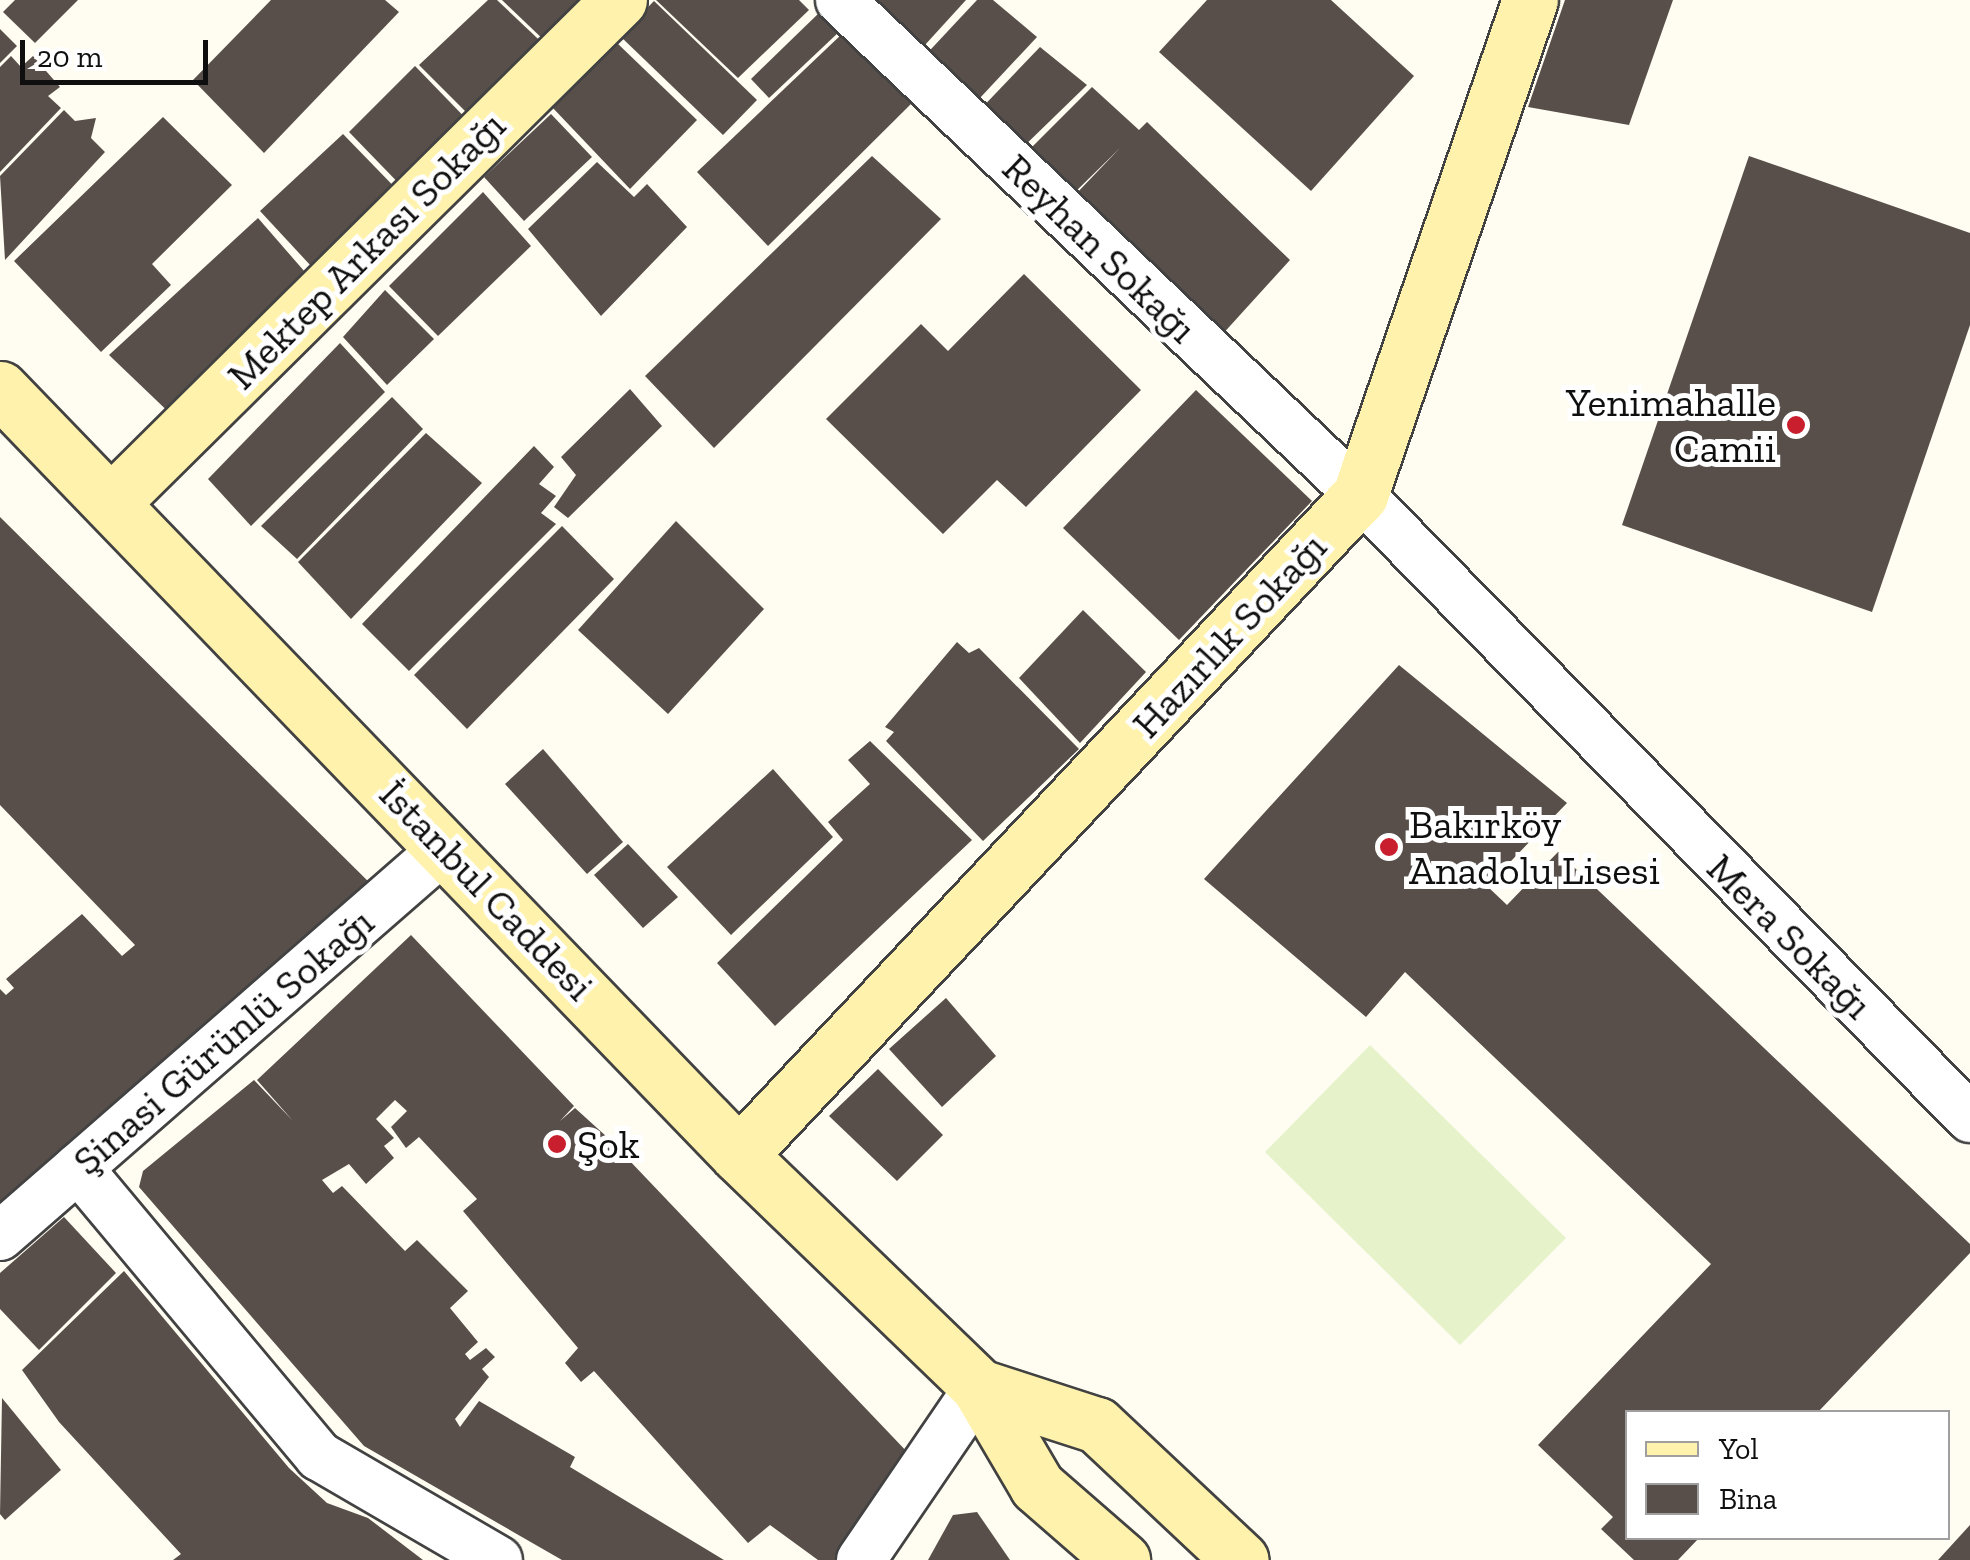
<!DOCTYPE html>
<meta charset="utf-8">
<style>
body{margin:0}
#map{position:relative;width:1970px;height:1560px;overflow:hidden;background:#fffcf1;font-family:"Zilla Slab",serif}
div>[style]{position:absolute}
.pitch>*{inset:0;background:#e6f3ca}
.building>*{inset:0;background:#584f4b}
.roads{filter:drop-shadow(2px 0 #424242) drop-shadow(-2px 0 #424242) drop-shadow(0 2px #424242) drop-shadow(0 -2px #424242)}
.street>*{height:48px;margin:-24px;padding:0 24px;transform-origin:24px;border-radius:24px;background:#fff}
.secondary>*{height:55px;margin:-27.5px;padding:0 27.5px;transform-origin:27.5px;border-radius:27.5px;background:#fff2ac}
.dots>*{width:28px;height:28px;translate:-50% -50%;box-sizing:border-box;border:5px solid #fff;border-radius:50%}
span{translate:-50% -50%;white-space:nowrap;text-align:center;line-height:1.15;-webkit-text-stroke:10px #fff;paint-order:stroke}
.street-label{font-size:40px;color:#0f0f0f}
.poi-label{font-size:40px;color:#0f0f0f}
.right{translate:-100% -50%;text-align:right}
.left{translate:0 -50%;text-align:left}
.legend{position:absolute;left:1625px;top:1410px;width:325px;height:130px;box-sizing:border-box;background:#fff;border:2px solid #9f9f9f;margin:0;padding:12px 18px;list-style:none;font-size:30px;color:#0f0f0f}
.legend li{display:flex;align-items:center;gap:20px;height:50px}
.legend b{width:50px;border:2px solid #9f9f9f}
.scale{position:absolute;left:20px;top:40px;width:188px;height:45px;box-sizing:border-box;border:5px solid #0f0f0f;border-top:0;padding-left:12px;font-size:30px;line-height:35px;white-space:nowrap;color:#0f0f0f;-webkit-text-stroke:8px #fff;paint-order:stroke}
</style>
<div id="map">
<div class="pitch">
<i style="clip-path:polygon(1370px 1045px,1566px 1238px,1460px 1345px,1265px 1152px)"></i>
</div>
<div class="building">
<i style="clip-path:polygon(15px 0,78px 0,35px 43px,3px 12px)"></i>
<i style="clip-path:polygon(271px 0,385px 0,399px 12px,264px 153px,193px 80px)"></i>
<i style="clip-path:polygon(488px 0,497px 0,554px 54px,482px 128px,419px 65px)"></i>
<i style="clip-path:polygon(502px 0,592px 0,548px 44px)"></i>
<i style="clip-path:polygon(656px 0,799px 0,809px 10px,738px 78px)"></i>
<i style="clip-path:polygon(877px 0,966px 0,914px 57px,867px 13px)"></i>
<i style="clip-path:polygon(977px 0,993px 0,1037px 37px,965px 114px,918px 63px)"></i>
<i style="clip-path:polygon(1207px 0,1331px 0,1414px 76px,1311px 191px,1159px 52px)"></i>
<i style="clip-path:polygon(1565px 0,1673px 0,1629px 125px,1528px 107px)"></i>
<i style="clip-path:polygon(654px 1px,757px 100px,723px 135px,620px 36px)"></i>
<i style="clip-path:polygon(821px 11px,840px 31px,769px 98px,751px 79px)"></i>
<i style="clip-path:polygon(0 29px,17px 46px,0 63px)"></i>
<i style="clip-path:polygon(843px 33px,916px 99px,768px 246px,697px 172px)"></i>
<i style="clip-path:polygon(616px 42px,697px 120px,630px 189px,551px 106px)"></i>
<i style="clip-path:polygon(1040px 47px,1087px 85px,1017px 153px,975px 115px)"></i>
<i style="clip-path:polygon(11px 56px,21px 67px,33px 56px,60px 87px,48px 96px,61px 108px,0 172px,0 67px)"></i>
<i style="clip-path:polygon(415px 66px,477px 130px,411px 196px,349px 132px)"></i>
<i style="clip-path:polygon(1092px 87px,1139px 130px,1147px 122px,1290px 260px,1220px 337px,1074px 196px,1120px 148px,1067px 200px,1023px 156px)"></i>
<i style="clip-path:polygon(64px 110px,75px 121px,96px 118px,91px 138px,105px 152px,5px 260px,0 176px)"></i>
<i style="clip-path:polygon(551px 114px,592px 157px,524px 221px,484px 177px)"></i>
<i style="clip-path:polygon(163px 117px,232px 185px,152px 264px,171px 285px,101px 352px,14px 261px)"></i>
<i style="clip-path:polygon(343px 134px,409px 202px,324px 280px,260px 211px)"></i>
<i style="clip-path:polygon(872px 156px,941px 219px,714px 448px,645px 376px)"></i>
<i style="clip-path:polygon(1749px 156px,1970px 233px,1970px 325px,1872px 612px,1622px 525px)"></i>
<i style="clip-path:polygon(597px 162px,634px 197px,647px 184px,687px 227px,601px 316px,528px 229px)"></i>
<i style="clip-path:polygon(483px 192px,531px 246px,438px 336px,389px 286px)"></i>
<i style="clip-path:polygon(258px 218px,318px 287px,178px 421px,109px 355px)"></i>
<i style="clip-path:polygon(1024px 274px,1141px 390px,1026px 507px,997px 480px,943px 534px,826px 419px,921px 324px,948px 351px)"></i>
<i style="clip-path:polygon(385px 290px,434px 339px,387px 385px,343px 337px)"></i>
<i style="clip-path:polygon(340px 343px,385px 392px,251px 526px,208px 479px)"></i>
<i style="clip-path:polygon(630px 389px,662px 426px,568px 518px,554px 507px,576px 475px,561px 457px)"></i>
<i style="clip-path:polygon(1196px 390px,1312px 501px,1179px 640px,1063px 528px)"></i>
<i style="clip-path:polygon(392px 397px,423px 429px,297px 559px,261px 526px)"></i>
<i style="clip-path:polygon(426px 433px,482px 483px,351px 619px,298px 562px)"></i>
<i style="clip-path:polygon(534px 446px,554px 467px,539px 484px,556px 496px,541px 513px,556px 524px,409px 671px,362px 624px)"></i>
<i style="clip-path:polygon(0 517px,384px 897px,0 1226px,0 989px,6px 995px,14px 988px,6px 979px,82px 914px,122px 956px,135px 945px,0 805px)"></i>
<i style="clip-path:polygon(676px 521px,764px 609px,668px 714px,578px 630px)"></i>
<i style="clip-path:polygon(562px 526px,614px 579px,467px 729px,414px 675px)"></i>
<i style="clip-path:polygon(1083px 610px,1146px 672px,1080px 743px,1019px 678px)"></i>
<i style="clip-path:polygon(957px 642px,969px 653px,979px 648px,1079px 749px,983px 841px,886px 741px,894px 732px,885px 727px)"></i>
<i style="clip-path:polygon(1399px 665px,1567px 803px,1487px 886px,1507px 905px,1558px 852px,1970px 1244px,1970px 1253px,1818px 1412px,1628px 1412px,1628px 1538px,1699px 1538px,1678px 1560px,1634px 1560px,1601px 1529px,1613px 1517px,1538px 1445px,1711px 1264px,1405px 972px,1366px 1017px,1204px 879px)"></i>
<i style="clip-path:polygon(870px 741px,972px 840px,775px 1026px,717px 963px,843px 840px,828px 822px,870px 784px,848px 760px)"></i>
<i style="clip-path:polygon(543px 749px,623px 842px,587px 874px,505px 784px)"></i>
<i style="clip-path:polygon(773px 769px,833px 837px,731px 935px,667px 867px)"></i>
<i style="clip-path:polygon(628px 844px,678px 897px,643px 928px,594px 875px)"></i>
<i style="clip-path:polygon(411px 935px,574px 1106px,560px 1121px,575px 1108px,607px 1137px,911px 1456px,840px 1560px,818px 1560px,770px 1525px,748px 1543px,594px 1371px,581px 1382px,565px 1363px,578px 1348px,463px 1211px,477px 1199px,419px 1137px,406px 1148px,391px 1127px,407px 1111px,395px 1100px,376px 1119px,394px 1138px,384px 1146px,394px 1158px,366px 1184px,349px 1164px,322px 1180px,333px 1193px,342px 1186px,405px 1251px,417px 1240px,468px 1291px,450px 1308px,478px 1342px,465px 1354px,470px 1360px,486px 1348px,495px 1357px,482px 1369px,489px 1377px,455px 1419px,460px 1427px,479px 1401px,575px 1457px,570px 1467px,724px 1560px,562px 1560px,364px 1446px,139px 1187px,143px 1171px,254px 1080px,293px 1121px,257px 1080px)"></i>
<i style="clip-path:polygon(946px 998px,996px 1056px,942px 1107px,889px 1049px)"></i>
<i style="clip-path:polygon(878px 1069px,943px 1135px,897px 1181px,829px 1116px)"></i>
<i style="clip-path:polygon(64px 1217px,116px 1273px,39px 1350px,0 1309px,0 1273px)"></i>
<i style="clip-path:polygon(124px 1271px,289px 1468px,327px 1503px,368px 1518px,423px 1560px,173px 1560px,181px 1554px,59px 1422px,22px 1370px)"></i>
<i style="clip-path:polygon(2px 1398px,61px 1470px,5px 1520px,0 1514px)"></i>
<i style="clip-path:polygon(977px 1512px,1010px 1560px,928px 1560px,953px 1515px)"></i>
<i style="clip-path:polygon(1970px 1525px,1970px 1560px,1938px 1560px)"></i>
</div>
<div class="roads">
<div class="street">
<i style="left:840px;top:0;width:718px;rotate:43.59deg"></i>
<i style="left:1360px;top:495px;width:872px;rotate:45.6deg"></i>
<i style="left:78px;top:1168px;width:376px;rotate:50.1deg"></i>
<i style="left:319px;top:1456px;width:207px;rotate:30.2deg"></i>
<i style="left:0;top:1236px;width:592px;rotate:-41.09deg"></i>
<i style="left:861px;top:1560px;width:209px;rotate:-55.7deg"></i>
</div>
<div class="secondary">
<i style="left:0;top:389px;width:1064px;rotate:46.03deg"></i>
<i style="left:739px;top:1155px;width:334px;rotate:44deg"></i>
<i style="left:979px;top:1387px;width:115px;rotate:59.6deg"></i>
<i style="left:1037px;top:1486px;width:113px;rotate:41deg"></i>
<i style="left:113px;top:501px;width:712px;rotate:-44.72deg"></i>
<i style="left:739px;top:1155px;width:906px;rotate:-46.74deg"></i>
<i style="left:1360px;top:495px;width:523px;rotate:-71.05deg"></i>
<i style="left:979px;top:1387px;width:124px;rotate:17.9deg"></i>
<i style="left:1097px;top:1425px;width:197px;rotate:43.2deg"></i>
</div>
</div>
<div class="dots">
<i style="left:1796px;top:425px;background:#c81e2d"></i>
<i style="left:1389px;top:847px;background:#c81e2d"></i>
<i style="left:557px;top:1144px;background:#c81e2d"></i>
</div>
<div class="street-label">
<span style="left:1100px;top:248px;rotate:44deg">Reyhan Sokağı</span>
<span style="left:366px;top:250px;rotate:-45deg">Mektep Arkası Sokağı</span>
<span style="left:1229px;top:635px;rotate:-47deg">Hazırlık Sokağı</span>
<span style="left:487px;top:890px;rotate:46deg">İstanbul Caddesi</span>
<span style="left:1790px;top:936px;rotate:45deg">Mera Sokağı</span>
<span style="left:223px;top:1041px;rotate:-41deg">Şinasi Gürünlü Sokağı</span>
</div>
<div class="poi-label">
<span class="right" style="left:1776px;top:425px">Yenimahalle<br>Camii</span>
<span class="left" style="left:1409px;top:847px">Bakırköy<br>Anadolu Lisesi</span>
<span class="left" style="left:577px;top:1144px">Şok</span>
</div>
<ul class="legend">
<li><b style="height:12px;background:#fff2ac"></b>Yol</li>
<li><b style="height:28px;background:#584f4b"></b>Bina</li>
</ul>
<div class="scale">20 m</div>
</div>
